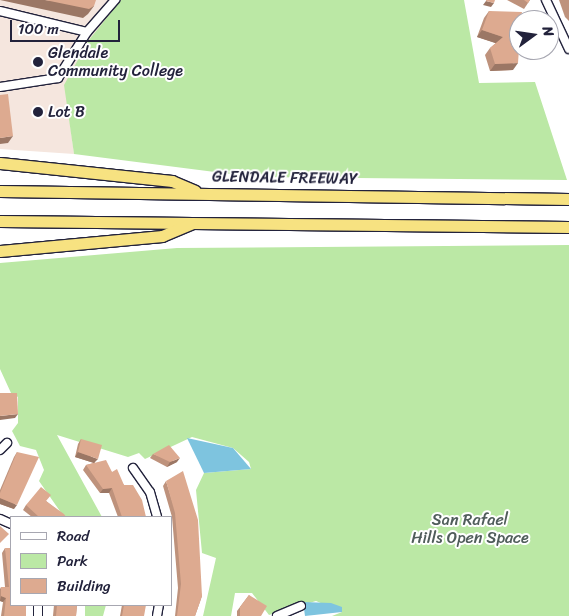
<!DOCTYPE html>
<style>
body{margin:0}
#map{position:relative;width:569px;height:616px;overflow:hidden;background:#fff;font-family:Sriracha,sans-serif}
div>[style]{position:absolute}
.built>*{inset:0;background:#f5e6de}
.green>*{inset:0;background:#bbe8a5}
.water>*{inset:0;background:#7ec4df}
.roads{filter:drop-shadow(1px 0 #22223b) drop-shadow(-1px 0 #22223b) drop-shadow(0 1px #22223b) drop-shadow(0 -1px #22223b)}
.minor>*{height:8px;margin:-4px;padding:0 4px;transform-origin:4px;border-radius:4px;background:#fff}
.highway>*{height:11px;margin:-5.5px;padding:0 5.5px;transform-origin:5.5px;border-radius:5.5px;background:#f7e281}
.wall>*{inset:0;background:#be927c}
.shaded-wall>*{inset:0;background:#9b7765}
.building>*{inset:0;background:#ddaa90}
.dots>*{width:14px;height:14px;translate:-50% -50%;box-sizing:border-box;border:2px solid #fff;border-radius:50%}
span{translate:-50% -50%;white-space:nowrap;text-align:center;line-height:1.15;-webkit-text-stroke:4px #fff;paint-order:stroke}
.poi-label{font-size:16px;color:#22223b}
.left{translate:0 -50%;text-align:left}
.street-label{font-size:16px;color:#22223b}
.park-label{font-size:16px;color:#505d5b}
.legend{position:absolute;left:10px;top:516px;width:162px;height:90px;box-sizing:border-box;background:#fff;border:1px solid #a7a7b1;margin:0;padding:6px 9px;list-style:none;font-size:15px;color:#22223b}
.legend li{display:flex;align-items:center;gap:10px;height:25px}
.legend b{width:25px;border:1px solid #a7a7b1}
.north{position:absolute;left:509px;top:10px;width:50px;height:50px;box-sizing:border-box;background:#fff;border:1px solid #a7a7b1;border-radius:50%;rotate:76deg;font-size:14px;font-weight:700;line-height:20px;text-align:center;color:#22223b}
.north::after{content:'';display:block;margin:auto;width:18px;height:22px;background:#22223b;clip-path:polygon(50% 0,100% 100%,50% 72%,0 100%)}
.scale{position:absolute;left:10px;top:20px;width:110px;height:22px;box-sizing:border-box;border:2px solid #22223b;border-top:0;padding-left:6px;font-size:15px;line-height:18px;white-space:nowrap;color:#22223b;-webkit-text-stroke:4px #fff;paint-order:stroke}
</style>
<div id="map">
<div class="built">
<i style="clip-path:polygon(0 0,121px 0,65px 85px,74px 154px,0 149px)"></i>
</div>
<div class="green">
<i style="clip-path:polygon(121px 0,464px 0,479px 83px,535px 82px,567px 180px,254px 177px,74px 154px,64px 85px,89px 40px)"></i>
<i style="clip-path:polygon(569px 245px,569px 616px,332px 616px,342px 612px,316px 601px,269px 615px,252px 593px,235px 593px,231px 616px,203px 616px,216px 558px,202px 553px,196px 490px,204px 473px,251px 469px,249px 462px,233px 448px,192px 437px,145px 459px,139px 453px,128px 457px,57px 435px,102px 517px,64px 517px,39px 481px,44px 470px,36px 450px,20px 446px,12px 431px,18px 423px,18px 397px,11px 393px,0 369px,0 263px,177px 248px)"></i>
<i style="clip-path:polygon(85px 605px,106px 605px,103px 616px,85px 616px)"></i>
</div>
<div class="water">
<i style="clip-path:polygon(187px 438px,233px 448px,251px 469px,204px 473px)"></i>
<i style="clip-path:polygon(303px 602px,331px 603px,342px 607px,342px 612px,305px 616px)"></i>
</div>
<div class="roads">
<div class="minor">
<i style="left:546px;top:0;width:54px;rotate:64.9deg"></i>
<i style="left:0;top:11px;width:89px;rotate:13.6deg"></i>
<i style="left:87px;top:32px;width:43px;rotate:-48.8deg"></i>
<i style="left:0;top:87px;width:59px;rotate:-8.8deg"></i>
<i style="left:58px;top:78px;width:54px;rotate:-57.8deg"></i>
<i style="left:0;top:450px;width:10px;rotate:-45deg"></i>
<i style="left:133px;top:468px;width:29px;rotate:55deg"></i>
<i style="left:150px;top:492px;width:26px;rotate:74deg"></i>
<i style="left:0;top:519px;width:12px;rotate:24deg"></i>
<i style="left:38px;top:616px;width:11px;rotate:-90deg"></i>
<i style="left:157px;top:616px;width:11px;rotate:-80deg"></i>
<i style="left:277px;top:616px;width:26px;rotate:-23deg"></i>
</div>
<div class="highway">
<i style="left:0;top:163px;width:173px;rotate:6deg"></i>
<i style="left:172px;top:181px;width:25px;rotate:23deg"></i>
<i style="left:0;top:191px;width:569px;rotate:0.81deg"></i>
<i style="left:0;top:221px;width:569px;rotate:0.6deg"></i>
<i style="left:0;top:251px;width:163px;rotate:-5.3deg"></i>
<i style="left:162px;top:236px;width:33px;rotate:-23deg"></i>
</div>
</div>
<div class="wall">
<i style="clip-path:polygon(507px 0,530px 0,524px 9px)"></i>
<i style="clip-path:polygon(559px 0,569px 0,569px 21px,565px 17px)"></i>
<i style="clip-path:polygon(489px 11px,519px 20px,519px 42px,518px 44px,512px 43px,513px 70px,490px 71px,485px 55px,490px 48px,496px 43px,477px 37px,484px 18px)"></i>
<i style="clip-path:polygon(81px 439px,95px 463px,112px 472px,124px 485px,146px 517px,118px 517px,109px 493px,100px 493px,83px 470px,86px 465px,94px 463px,75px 457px,78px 444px)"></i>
<i style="clip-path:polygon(17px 452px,14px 509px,0 504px,0 490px,14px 457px)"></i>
<i style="clip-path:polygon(153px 454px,177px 462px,167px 467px,150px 458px)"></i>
<i style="clip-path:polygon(166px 481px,202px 596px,195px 616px,175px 616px,178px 588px,172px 517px,163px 486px)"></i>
<i style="clip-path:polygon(46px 501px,66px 517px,32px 517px,23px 510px,26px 505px)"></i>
<i style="clip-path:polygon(5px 548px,26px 616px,1px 616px,3px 602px,0 601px,0 589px,1px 587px,5px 587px,2px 553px)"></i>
<i style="clip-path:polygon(249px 595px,261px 616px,237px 616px,237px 611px)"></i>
<i style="clip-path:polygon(54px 605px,77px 605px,76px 616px,53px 616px)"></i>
<i style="clip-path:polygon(122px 605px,144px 605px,144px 616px,120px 616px)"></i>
</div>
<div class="shaded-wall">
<i style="clip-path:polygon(0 0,45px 0,94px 6px,88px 14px,83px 18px)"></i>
<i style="clip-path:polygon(486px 1px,494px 3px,491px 7px,483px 5px)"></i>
<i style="clip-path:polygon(482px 30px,503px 37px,498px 44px,477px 37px)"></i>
<i style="clip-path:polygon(512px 35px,519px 36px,519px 42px,518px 44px,507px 42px)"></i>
<i style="clip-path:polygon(518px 63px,513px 70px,490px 71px,495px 64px)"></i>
<i style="clip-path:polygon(13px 136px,8px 143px,0 144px,0 138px)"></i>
<i style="clip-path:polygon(18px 414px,15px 418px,0 420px,0 416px)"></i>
<i style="clip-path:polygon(78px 452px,98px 459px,94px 463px,75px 457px)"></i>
<i style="clip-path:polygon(180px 458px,177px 462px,167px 467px,170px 462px)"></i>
<i style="clip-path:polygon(112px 488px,109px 493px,100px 493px,103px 489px)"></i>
<i style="clip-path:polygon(0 498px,17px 505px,14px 509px,0 504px)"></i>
<i style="clip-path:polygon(1px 596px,6px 598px,3px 602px,0 601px)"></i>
</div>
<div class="building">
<i style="clip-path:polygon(45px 0,96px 0,94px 6px,89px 9px)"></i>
<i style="clip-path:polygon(486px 0,495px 0,494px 3px,486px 1px)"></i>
<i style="clip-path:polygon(524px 0,530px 0,528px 3px)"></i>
<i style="clip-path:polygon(489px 11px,522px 12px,521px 18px,526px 19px,526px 20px,519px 20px,519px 36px,512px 35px,513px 48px,519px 49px,518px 63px,495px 64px,490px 48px,503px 37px,482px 30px)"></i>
<i style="clip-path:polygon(8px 94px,13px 136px,0 138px,0 95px)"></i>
<i style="clip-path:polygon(0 393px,17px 393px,18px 414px,0 416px)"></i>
<i style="clip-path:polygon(81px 439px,102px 445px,98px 459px,78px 452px)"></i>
<i style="clip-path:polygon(169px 445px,180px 458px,170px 462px,153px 454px)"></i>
<i style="clip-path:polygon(17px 452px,39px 457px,17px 505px,0 498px,0 493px)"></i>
<i style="clip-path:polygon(106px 460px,112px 472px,117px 469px,124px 485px,133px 485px,142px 500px,146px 517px,122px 517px,112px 488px,103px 489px,86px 465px)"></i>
<i style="clip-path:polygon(183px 471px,198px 520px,202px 596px,195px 616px,177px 616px,181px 584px,175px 513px,166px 481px)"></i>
<i style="clip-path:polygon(41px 487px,51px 495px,46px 501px,64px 514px,66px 517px,39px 517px,26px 505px)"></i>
<i style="clip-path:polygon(0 526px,9px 534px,0 543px)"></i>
<i style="clip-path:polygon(5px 548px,11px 548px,11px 605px,26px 605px,26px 616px,4px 616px,6px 598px,1px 596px,1px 587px,9px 587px)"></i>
<i style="clip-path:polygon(249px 595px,267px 606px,261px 616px,240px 616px,240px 607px)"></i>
<i style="clip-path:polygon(57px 605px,77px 605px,76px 616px,56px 616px)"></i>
<i style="clip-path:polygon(124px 605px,146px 605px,144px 616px,122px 616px)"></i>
</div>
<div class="dots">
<i style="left:38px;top:62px;background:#22223b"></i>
<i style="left:38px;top:112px;background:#22223b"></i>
</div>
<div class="poi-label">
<span class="left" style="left:48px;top:62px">Glendale<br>Community College</span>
<span class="left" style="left:48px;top:112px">Lot B</span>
</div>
<div class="street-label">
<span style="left:285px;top:178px;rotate:1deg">GLENDALE FREEWAY</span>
</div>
<div class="park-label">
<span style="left:470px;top:529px">San Rafael<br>Hills Open Space</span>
</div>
<ul class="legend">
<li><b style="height:6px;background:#fff"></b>Road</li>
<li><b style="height:14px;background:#bbe8a5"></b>Park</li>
<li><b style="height:14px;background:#ddaa90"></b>Building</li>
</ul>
<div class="north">N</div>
<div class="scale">100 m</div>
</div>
